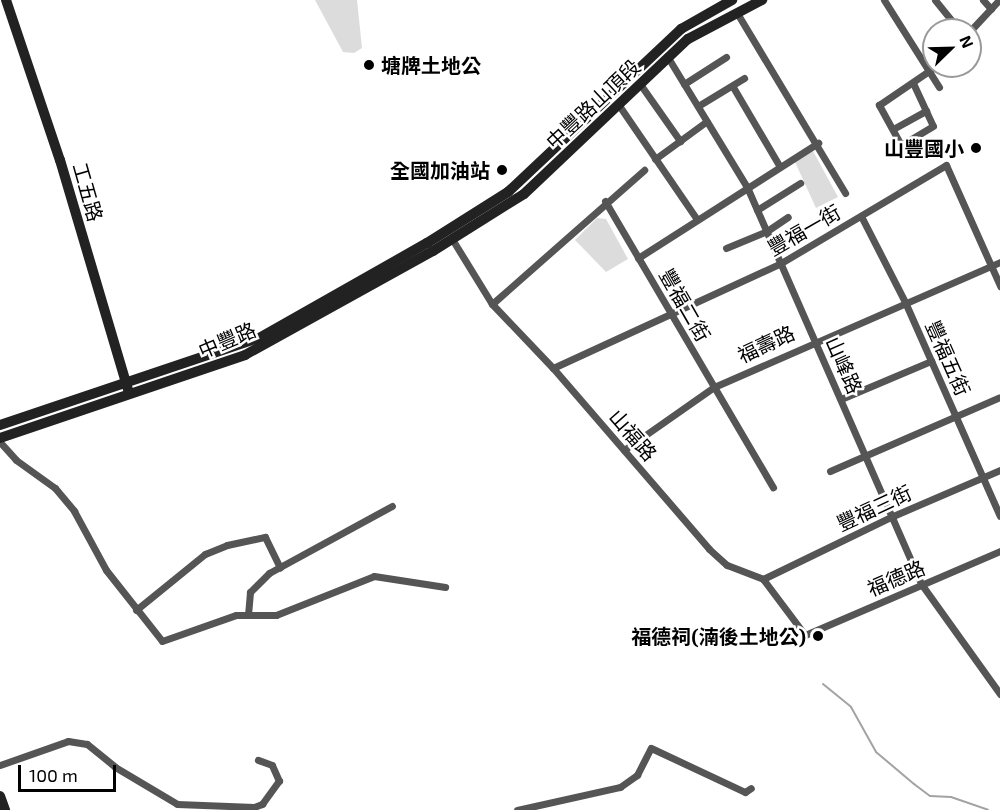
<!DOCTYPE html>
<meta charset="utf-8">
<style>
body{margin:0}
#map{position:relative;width:1000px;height:810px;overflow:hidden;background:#fff;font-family:"Exo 2","Noto Sans TC",sans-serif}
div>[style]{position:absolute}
.green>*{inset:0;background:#dcdcdc}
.stream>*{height:2px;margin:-1px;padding:0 1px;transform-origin:1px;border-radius:1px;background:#a3a3a3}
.street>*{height:7px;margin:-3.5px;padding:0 3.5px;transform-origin:3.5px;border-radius:3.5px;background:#555}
.secondary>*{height:10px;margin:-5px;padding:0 5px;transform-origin:5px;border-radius:5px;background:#222}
.dots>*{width:16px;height:16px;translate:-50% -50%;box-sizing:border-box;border:3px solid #fff;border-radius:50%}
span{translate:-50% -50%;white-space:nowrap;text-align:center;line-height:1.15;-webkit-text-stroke:5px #fff;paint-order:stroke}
.poi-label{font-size:20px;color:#000;font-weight:700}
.left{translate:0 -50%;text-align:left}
.right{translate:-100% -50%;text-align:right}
.street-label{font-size:20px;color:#000}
.north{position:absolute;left:922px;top:18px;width:60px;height:60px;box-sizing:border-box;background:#fff;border:2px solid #999;border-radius:50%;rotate:67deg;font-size:16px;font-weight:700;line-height:24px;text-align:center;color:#000}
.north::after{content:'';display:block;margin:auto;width:21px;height:27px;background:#000;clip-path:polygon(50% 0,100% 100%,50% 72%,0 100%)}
.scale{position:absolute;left:18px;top:765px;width:98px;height:27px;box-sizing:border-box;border:3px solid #000;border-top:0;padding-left:8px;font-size:18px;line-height:21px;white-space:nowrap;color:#000;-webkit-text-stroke:4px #fff;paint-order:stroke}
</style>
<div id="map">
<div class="green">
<i style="clip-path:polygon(315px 0,357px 0,362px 48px,354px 53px,343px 52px)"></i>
<i style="clip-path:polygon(813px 151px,838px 197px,816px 208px,795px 162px)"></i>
<i style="clip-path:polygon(597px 218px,606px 219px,628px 259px,606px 272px,575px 240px)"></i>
</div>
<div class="stream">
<i style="left:823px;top:684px;width:36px;rotate:39deg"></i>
<i style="left:851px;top:707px;width:51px;rotate:60.9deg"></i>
<i style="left:876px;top:752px;width:50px;rotate:40.1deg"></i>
<i style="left:914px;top:784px;width:20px;rotate:37deg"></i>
<i style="left:930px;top:796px;width:21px;rotate:3deg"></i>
<i style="left:951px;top:797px;width:39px;rotate:19deg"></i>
</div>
<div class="street">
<i style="left:884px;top:0;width:103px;rotate:57.7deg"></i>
<i style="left:935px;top:0;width:38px;rotate:51deg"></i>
<i style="left:983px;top:0;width:12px;rotate:48deg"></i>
<i style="left:737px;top:13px;width:210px;rotate:59deg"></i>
<i style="left:970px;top:31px;width:42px;rotate:-46.9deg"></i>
<i style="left:667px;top:56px;width:153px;rotate:58.6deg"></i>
<i style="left:747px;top:187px;width:435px;rotate:66.3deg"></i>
<i style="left:922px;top:585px;width:134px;rotate:54.4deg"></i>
<i style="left:913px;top:83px;width:47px;rotate:65.1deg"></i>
<i style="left:933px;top:126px;width:37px;rotate:149deg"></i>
<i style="left:901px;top:145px;width:46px;rotate:-118.8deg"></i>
<i style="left:879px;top:105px;width:69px;rotate:-34.4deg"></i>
<i style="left:640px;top:84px;width:70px;rotate:54.9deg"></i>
<i style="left:684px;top:84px;width:50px;rotate:-32.7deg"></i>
<i style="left:733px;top:87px;width:91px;rotate:59.5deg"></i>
<i style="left:618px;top:104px;width:138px;rotate:55.6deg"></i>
<i style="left:698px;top:106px;width:54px;rotate:-31.3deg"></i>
<i style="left:893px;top:129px;width:38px;rotate:-29deg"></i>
<i style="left:655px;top:159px;width:64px;rotate:-36.2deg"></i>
<i style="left:605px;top:201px;width:332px;rotate:59.6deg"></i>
<i style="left:757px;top:210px;width:51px;rotate:-32.1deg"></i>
<i style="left:861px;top:216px;width:97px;rotate:62.9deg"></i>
<i style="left:905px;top:302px;width:234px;rotate:66.1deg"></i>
<i style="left:452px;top:239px;width:76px;rotate:58.4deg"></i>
<i style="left:492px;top:304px;width:88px;rotate:46.4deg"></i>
<i style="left:553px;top:368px;width:239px;rotate:49.2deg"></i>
<i style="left:709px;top:549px;width:24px;rotate:42deg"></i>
<i style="left:727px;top:565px;width:39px;rotate:21deg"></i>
<i style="left:763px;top:579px;width:70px;rotate:53.1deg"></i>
<i style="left:805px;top:635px;width:212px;rotate:-23.3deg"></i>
<i style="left:726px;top:248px;width:44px;rotate:-22.5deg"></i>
<i style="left:767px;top:231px;width:25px;rotate:-34deg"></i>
<i style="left:638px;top:258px;width:214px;rotate:-32.6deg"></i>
<i style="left:492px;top:304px;width:203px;rotate:-41.4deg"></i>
<i style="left:553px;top:368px;width:251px;rotate:-24.7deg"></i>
<i style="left:781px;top:263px;width:192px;rotate:-30.7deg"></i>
<i style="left:946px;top:165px;width:133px;rotate:65.9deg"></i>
<i style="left:841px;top:399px;width:98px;rotate:-22.9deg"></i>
<i style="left:0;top:442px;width:24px;rotate:48deg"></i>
<i style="left:16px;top:460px;width:48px;rotate:35.7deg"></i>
<i style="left:55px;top:488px;width:30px;rotate:50deg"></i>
<i style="left:74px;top:511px;width:67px;rotate:61.5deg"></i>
<i style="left:106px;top:570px;width:90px;rotate:51.7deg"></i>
<i style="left:162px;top:641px;width:78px;rotate:-19.4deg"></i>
<i style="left:236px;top:615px;width:40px"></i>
<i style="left:276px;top:615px;width:105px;rotate:-21.7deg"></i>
<i style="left:374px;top:576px;width:72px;rotate:8.8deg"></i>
<i style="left:624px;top:450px;width:110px;rotate:-35deg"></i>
<i style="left:714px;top:387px;width:312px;rotate:-23.6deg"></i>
<i style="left:830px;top:471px;width:185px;rotate:-23.5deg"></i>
<i style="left:763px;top:579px;width:144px;rotate:-25.9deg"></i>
<i style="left:893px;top:516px;width:116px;rotate:-23.3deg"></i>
<i style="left:136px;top:610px;width:89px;rotate:-39.1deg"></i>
<i style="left:205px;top:554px;width:24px;rotate:-22deg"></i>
<i style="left:227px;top:545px;width:39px;rotate:-12deg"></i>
<i style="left:265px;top:537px;width:34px;rotate:64deg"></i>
<i style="left:248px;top:615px;width:23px;rotate:-85deg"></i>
<i style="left:250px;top:592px;width:27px;rotate:-45deg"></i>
<i style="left:269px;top:573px;width:140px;rotate:-28.6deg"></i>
<i style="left:0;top:765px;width:72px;rotate:-19.4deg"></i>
<i style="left:68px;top:741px;width:19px;rotate:9deg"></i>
<i style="left:87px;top:744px;width:36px;rotate:39deg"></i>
<i style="left:115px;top:767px;width:72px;rotate:30.8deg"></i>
<i style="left:177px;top:804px;width:77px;rotate:2.2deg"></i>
<i style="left:254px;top:807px;width:9px;rotate:-21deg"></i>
<i style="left:262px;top:804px;width:29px;rotate:-54deg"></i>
<i style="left:279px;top:781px;width:17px;rotate:-114deg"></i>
<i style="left:272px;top:765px;width:15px;rotate:-160deg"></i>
<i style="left:517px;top:810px;width:106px;rotate:-12.6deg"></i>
<i style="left:620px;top:787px;width:21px;rotate:-35deg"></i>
<i style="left:637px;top:775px;width:30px;rotate:-63deg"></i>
<i style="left:651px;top:748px;width:104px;rotate:25.1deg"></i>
<i style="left:745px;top:792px;width:7px;rotate:-34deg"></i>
</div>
<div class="secondary">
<i style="left:6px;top:0;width:169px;rotate:71.4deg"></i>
<i style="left:60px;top:160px;width:239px;rotate:73.5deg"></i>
<i style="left:0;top:425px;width:273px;rotate:-18.6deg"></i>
<i style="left:259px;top:338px;width:193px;rotate:-29.5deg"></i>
<i style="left:427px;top:243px;width:96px;rotate:-32.2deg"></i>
<i style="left:508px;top:192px;width:238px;rotate:-43.3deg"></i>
<i style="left:681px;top:29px;width:59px;rotate:-29.6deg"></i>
<i style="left:0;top:438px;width:259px;rotate:-18.7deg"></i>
<i style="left:245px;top:355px;width:215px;rotate:-29deg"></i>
<i style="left:433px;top:251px;width:107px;rotate:-32.1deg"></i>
<i style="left:524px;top:194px;width:226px;rotate:-43.4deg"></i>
<i style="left:688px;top:39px;width:84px;rotate:-27.8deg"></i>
<i style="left:0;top:796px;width:15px;rotate:70deg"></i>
</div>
<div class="dots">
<i style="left:369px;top:65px;background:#000"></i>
<i style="left:976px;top:148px;background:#000"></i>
<i style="left:502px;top:170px;background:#000"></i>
<i style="left:818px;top:636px;background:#000"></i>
</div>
<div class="poi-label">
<span class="left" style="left:381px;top:65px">塘牌土地公</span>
<span class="right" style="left:964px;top:148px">山豐國小</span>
<span class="right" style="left:490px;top:170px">全國加油站</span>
<span class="right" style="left:806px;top:636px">福德祠(湳後土地公)</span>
</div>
<div class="street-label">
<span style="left:593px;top:104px;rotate:-43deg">中豐路山頂段</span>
<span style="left:88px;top:192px;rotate:74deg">工五路</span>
<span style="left:804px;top:230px;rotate:-30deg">豐福一街</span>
<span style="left:685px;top:305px;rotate:60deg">豐福二街</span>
<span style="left:227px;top:340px;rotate:-23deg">中豐路</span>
<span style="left:766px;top:344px;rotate:-25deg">福壽路</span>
<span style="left:948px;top:358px;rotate:66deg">豐福五街</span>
<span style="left:844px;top:365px;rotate:66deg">山峰路</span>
<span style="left:633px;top:435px;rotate:49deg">山福路</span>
<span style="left:874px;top:508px;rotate:-25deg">豐福三街</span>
<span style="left:896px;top:578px;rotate:-23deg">福德路</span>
</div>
<div class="north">N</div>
<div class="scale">100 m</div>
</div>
